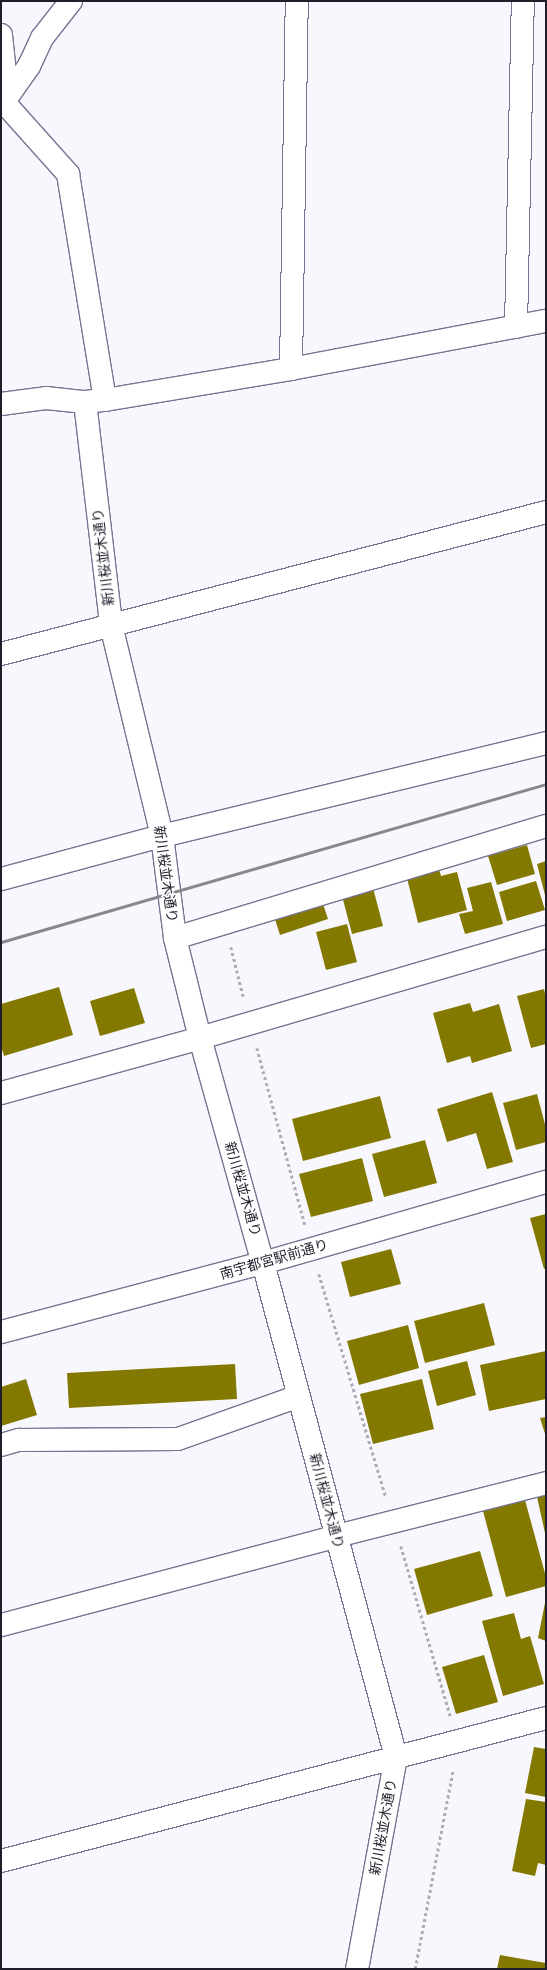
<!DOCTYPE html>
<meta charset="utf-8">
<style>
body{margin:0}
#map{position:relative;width:547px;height:1970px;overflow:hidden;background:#f8f7fd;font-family:Inter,"Noto Sans JP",sans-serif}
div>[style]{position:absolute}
.building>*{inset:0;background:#847900}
.path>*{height:2.5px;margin-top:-1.25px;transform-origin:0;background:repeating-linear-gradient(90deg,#aeadb5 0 3px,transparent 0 6px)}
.roads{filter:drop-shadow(1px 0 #787391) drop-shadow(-1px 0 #787391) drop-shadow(0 1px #787391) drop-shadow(0 -1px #787391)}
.minor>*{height:22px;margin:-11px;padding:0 11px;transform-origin:11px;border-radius:11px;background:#fff}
.tertiary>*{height:22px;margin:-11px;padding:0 11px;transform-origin:11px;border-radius:11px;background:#fff}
.rail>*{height:3px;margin:-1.5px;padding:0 1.5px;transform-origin:1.5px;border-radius:1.5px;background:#898790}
span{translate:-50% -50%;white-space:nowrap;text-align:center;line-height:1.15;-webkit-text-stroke:3px #fff;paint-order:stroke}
.street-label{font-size:14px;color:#201e2a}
.frame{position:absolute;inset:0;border:2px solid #201e2a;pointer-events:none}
</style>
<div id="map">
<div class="building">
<i style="clip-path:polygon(527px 845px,535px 874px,497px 885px,488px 856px)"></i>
<i style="clip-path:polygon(546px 861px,546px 895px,545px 895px,537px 864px)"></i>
<i style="clip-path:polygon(438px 865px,441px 876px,457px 872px,467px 910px,418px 923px,406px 874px)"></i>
<i style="clip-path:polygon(536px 881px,545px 910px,507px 921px,499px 892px)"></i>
<i style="clip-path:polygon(491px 882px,503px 924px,465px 934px,459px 914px,473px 911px,467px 888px)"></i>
<i style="clip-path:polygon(373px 888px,383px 926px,352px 934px,342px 896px)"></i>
<i style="clip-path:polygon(322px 901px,328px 919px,280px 935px,274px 916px)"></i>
<i style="clip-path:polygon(347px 924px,357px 962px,326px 970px,316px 932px)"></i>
<i style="clip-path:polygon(59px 987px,73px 1035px,4px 1056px,1px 1046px,1px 1004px)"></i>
<i style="clip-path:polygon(134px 988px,145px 1023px,100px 1036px,90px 1001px)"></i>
<i style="clip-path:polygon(544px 989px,546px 998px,546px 1044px,531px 1048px,517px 996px)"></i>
<i style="clip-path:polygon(470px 1003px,473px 1012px,499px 1004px,512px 1051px,472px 1063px,470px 1056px,447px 1063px,433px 1013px)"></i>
<i style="clip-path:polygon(492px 1092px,513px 1162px,487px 1169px,476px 1133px,447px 1142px,437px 1109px)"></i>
<i style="clip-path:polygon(537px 1094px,546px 1128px,546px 1142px,516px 1150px,503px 1103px)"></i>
<i style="clip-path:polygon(380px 1096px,391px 1138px,303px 1161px,292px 1119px)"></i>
<i style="clip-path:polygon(425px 1140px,437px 1183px,384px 1197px,372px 1154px)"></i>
<i style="clip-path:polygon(362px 1158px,373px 1201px,311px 1217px,299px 1174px)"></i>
<i style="clip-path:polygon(546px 1214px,546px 1268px,544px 1269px,530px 1218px)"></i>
<i style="clip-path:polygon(391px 1249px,401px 1284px,350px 1297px,341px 1262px)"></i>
<i style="clip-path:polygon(484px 1303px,495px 1345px,425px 1363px,414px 1321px)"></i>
<i style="clip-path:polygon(408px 1325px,419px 1368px,359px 1385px,347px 1341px)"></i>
<i style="clip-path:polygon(546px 1351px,546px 1399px,489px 1411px,480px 1365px)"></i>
<i style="clip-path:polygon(467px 1361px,476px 1395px,437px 1406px,428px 1371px)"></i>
<i style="clip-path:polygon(235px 1364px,237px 1399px,69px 1408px,67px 1373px)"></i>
<i style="clip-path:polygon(26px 1379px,37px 1415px,1px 1426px,1px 1387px)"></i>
<i style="clip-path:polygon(422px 1379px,434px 1429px,373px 1444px,360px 1394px)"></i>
<i style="clip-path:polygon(546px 1417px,546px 1437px,540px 1418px)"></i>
<i style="clip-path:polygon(546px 1495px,546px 1533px,545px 1533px,537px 1497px)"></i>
<i style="clip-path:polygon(525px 1500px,546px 1577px,546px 1586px,506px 1597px,483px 1511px)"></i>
<i style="clip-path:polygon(480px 1551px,493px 1596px,427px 1615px,414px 1569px)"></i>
<i style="clip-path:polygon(545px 1603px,546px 1603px,546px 1641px,538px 1638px)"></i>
<i style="clip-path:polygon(514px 1613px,521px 1639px,530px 1636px,544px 1684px,503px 1696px,482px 1621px)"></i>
<i style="clip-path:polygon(484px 1655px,498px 1702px,456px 1714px,442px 1667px)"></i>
<i style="clip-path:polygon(534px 1747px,546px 1749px,546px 1797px,525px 1793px)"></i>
<i style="clip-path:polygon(526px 1799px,546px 1802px,546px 1865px,538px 1863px,535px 1876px,512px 1871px)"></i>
<i style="clip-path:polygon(500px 1955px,546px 1963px,546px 1969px,497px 1969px)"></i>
</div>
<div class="path">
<i style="left:231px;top:947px;width:54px;rotate:76deg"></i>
<i style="left:257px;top:1048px;width:183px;rotate:74.8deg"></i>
<i style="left:319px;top:1274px;width:233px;rotate:73.3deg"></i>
<i style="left:401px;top:1546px;width:179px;rotate:73.8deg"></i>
<i style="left:415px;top:1969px;width:204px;rotate:-79.2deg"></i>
</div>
<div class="roads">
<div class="minor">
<i style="left:1px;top:35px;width:37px;rotate:84deg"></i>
<i style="left:5px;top:72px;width:29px;rotate:94deg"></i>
<i style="left:1px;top:99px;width:101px;rotate:48.2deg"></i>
<i style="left:68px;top:174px;width:229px;rotate:80.7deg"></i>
<i style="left:1px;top:106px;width:49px;rotate:-55deg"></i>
<i style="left:29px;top:66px;width:31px;rotate:-65deg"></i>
<i style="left:42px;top:38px;width:47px;rotate:-51.9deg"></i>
<i style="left:516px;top:327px;width:326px;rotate:-88.8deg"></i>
<i style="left:291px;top:369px;width:368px;rotate:-89.1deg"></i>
<i style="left:85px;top:402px;width:225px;rotate:83.3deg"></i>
<i style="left:111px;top:625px;width:217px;rotate:76.4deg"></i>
<i style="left:162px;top:836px;width:103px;rotate:82.7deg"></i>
<i style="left:175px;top:938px;width:103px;rotate:76deg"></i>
<i style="left:200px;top:1038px;width:234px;rotate:74.4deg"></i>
<i style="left:263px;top:1263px;width:512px;rotate:74.93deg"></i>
<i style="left:396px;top:1757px;width:216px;rotate:100.4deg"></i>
<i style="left:1px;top:404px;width:45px;rotate:-7.6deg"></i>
<i style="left:46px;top:398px;width:39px;rotate:6deg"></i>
<i style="left:85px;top:402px;width:20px;rotate:-6deg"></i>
<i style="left:105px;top:400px;width:189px;rotate:-9.5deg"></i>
<i style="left:291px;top:369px;width:259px;rotate:-10.7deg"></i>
<i style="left:1px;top:654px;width:563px;rotate:-14.6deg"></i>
<i style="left:1px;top:879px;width:167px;rotate:-15deg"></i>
<i style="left:162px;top:836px;width:395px;rotate:-13.6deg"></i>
<i style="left:175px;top:938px;width:388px;rotate:-16.8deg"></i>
<i style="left:1px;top:1093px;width:206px;rotate:-15.4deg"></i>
<i style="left:200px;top:1038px;width:360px;rotate:-16.3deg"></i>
<i style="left:1px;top:1445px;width:19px;rotate:-16deg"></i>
<i style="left:19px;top:1440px;width:159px;rotate:-0.4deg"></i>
<i style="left:178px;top:1439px;width:128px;rotate:-19.6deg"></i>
<i style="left:1px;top:1625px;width:348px;rotate:-14.8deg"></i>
<i style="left:337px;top:1536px;width:216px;rotate:-14.2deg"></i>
<i style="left:1px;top:1861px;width:563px;rotate:-14.7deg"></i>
</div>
<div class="tertiary">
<i style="left:1px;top:1332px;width:271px;rotate:-14.8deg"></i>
<i style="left:263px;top:1263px;width:294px;rotate:-16deg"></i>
</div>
</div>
<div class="rail">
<i style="left:1px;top:942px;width:567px;rotate:-16.17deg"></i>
</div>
<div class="street-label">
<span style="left:103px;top:557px;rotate:-97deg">新川桜並木通り</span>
<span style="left:166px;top:874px;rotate:82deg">新川桜並木通り</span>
<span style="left:243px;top:1189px;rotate:74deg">新川桜並木通り</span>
<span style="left:274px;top:1259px;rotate:-16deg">南宇都宮駅前通り</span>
<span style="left:327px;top:1501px;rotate:75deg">新川桜並木通り</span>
<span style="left:383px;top:1827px;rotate:-80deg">新川桜並木通り</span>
</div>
<div class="frame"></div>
</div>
